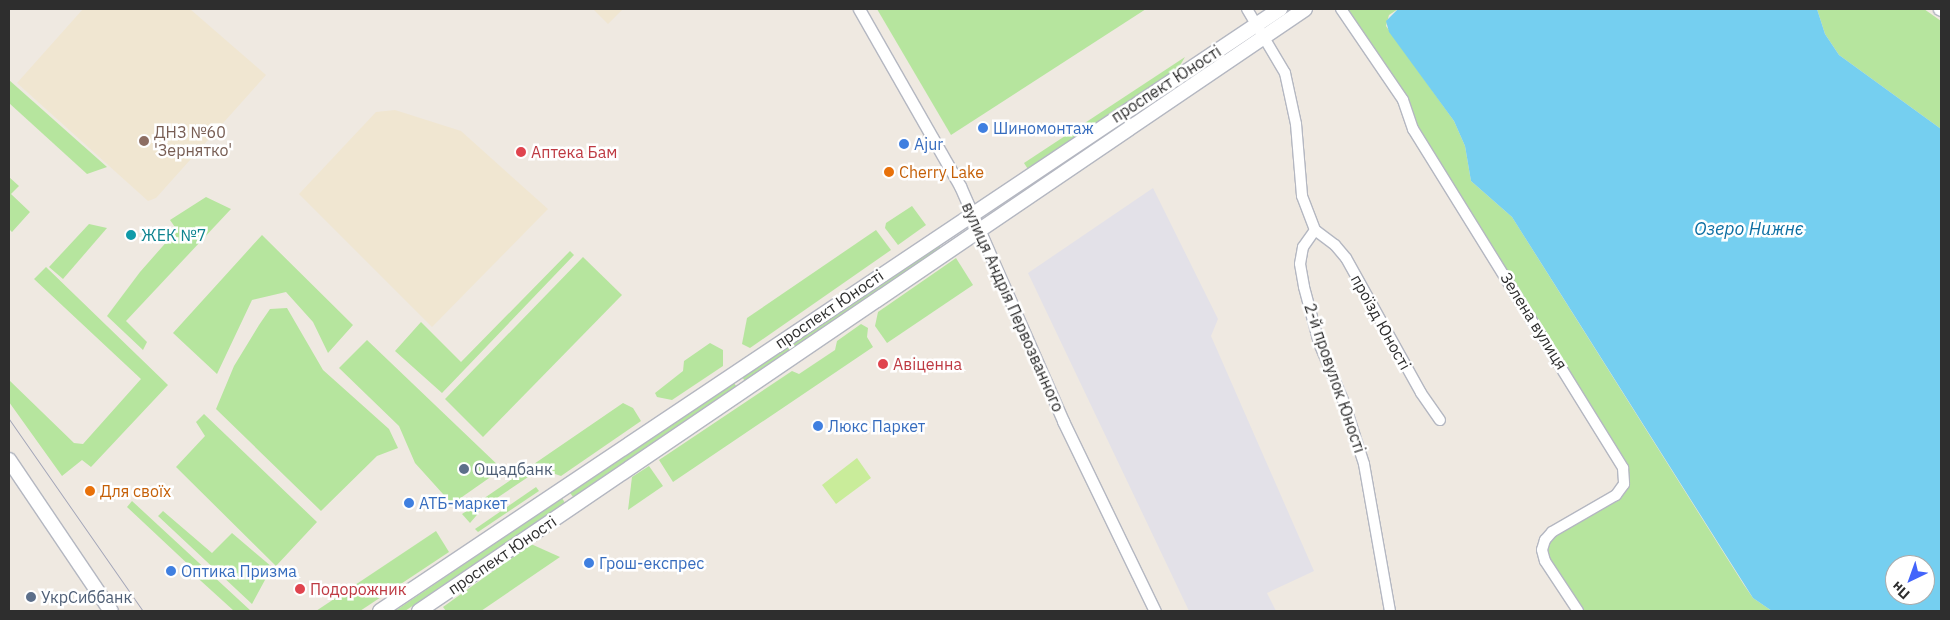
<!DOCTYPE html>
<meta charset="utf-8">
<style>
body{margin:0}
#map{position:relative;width:1950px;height:620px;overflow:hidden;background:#efe9e1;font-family:"IBM Plex Sans",sans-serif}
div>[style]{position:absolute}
.industrial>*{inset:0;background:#e3e1e8}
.education>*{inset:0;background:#f0e6d1}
.green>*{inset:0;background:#b6e59e}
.pitch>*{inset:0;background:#c9ec9a}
.water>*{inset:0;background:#75cff0}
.roads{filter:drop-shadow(1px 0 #b4b7c1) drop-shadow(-1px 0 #b4b7c1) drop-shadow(0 1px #b4b7c1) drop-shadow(0 -1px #b4b7c1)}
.minor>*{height:10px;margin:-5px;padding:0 5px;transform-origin:5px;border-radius:5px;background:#fff}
.tertiary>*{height:11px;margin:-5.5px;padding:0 5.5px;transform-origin:5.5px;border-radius:5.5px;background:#fff}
.secondary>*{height:14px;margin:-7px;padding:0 7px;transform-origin:7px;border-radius:7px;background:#fff}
.tram>*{height:1px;margin:-0.5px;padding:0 0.5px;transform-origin:0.5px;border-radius:0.5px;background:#a3a6b8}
.dots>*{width:14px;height:14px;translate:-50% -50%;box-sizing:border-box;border:2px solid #fff;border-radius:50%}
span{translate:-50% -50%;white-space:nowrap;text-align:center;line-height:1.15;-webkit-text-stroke:5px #fff;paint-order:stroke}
.street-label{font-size:16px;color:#2e2e2e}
.shop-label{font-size:16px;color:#366cbe}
.left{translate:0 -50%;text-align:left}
.education-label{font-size:16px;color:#785e54}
.health-label{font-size:16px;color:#be3a42}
.food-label{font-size:16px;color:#c56008}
.culture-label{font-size:16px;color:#0d838f}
.service-label{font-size:16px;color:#4e5e75}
.water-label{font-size:18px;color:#0d6fa3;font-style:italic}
.frame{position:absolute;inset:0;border:10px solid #2e2e2e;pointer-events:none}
.north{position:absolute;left:1885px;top:555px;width:50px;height:50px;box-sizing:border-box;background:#fff;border:1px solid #ababab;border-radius:50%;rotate:222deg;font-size:14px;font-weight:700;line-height:20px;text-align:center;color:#2e2e2e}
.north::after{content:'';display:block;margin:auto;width:18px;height:22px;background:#4264fb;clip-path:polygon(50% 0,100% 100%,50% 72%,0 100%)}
</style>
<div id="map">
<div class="industrial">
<i style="clip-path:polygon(1153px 188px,1218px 319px,1211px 336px,1314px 571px,1267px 593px,1276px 611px,1189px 611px,1028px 273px)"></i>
</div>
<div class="education">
<i style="clip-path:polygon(83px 9px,190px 9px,266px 75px,156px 198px,148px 201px,17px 83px)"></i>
<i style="clip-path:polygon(593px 9px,623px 9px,608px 24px)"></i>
<i style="clip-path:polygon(395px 110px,461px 131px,548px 209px,432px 327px,299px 194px,376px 112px)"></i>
</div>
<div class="green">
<i style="clip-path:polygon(877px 9px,1146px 9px,951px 135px)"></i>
<i style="clip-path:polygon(1341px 9px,1398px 9px,1389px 15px,1386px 26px,1454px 121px,1465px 146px,1471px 181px,1512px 217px,1744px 585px,1753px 598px,1772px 611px,1578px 611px,1545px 561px,1545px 540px,1616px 495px,1625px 477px,1413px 129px,1407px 108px)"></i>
<i style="clip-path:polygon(1817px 9px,1924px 9px,1941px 21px,1941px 129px,1839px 55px,1825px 34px)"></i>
<i style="clip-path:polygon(1185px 57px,1170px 82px,1031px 174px,1024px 163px)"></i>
<i style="clip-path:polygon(9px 80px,107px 167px,87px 174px,9px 103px)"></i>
<i style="clip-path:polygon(9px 177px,19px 186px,11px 194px,30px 212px,12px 232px,9px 229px)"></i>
<i style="clip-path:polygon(206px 197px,231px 209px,126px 321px,147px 342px,143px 350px,107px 316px,140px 272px,177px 230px,170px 220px)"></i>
<i style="clip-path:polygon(912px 206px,926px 225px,898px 245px,885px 228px,886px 223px)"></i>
<i style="clip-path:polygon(89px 224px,107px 228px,63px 279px,49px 267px)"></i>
<i style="clip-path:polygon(876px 230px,891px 250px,750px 348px,742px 344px,747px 318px)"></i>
<i style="clip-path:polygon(262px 235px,353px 325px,328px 353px,313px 322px,286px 292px,252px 300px,217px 374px,173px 333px)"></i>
<i style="clip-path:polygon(938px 243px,941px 248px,745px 381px,742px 377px)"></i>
<i style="clip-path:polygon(570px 251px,574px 255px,442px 393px,395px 351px,421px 322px,461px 362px)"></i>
<i style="clip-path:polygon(583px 257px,622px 295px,483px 437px,445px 399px)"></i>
<i style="clip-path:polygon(956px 258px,973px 285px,887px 343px,875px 326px,878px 312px)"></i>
<i style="clip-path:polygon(46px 267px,168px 385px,91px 467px,82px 460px,62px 476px,9px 402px,9px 380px,74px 443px,83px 444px,141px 379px,34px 279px)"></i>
<i style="clip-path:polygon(287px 308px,323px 370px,389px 429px,398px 448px,377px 456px,321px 511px,216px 409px,234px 366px,259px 325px,270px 309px)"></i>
<i style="clip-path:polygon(861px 324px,868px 328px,867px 337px,873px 347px,673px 482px,659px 460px,792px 371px,799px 374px,835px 350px,837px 341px)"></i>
<i style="clip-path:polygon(367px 340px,502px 469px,452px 504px,415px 463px,399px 426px,339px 368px)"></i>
<i style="clip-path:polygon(710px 343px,723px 350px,723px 366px,672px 400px,657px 397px,655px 393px,683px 371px,684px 361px)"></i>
<i style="clip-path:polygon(733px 382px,737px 387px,574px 498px,570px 493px)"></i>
<i style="clip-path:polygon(623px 403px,633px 408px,641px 421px,561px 476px,540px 469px,485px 506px,480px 501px)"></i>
<i style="clip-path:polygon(204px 414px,317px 522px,276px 566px,176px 467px,205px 436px,196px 422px)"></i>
<i style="clip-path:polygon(649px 466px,663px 486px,628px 510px,632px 477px)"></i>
<i style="clip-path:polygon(536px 487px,539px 491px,478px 532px,475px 529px)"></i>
<i style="clip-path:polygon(562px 498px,565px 503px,405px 611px,395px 611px)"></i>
<i style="clip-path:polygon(132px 501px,251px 611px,234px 611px,190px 571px,191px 567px,127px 507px)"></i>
<i style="clip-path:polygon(478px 504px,482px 509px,470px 523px,462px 514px)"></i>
<i style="clip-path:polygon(163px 511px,212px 553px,232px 533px,272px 567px,252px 604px,158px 516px)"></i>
<i style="clip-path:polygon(436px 531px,449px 552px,360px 611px,316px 611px)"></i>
<i style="clip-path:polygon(531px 544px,560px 557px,481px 611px,446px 611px,443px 607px)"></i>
</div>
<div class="pitch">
<i style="clip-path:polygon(857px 458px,871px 478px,836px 504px,822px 485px)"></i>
</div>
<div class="water">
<i style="clip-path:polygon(evenodd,1398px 9px,1817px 9px,1825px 34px,1839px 55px,1941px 129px,1941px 611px,1772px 611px,1753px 598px,1512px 217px,1471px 181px,1465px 146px,1454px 121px,1389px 32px,1386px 21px,1398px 9px,1895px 565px,1925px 565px,1925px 595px,1895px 595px,1895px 565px)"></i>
</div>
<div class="roads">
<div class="minor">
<i style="left:1247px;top:9px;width:74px;rotate:59.3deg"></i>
<i style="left:1285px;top:73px;width:52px;rotate:77.8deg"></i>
<i style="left:1296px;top:124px;width:72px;rotate:85.2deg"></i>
<i style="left:1302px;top:196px;width:36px;rotate:69deg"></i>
<i style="left:1315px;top:230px;width:21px;rotate:125deg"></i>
<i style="left:1303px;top:247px;width:17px;rotate:100deg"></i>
<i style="left:1300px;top:264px;width:23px;rotate:80deg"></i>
<i style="left:1304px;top:287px;width:58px;rotate:75deg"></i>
<i style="left:1319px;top:343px;width:67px;rotate:67.2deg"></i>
<i style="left:1345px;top:405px;width:62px;rotate:72.1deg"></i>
<i style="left:1364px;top:464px;width:149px;rotate:80deg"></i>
<i style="left:1341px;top:9px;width:110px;rotate:55.7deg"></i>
<i style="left:1403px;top:100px;width:31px;rotate:71deg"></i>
<i style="left:1413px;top:129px;width:399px;rotate:58.2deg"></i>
<i style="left:1623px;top:468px;width:16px;rotate:86deg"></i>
<i style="left:1624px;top:484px;width:14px;rotate:126deg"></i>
<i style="left:1616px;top:495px;width:74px;rotate:150deg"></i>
<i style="left:1552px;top:532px;width:11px;rotate:131deg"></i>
<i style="left:1545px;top:540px;width:10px;rotate:107deg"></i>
<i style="left:1542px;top:550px;width:11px;rotate:75deg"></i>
<i style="left:1545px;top:561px;width:60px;rotate:56.6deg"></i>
<i style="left:1315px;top:230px;width:25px;rotate:37deg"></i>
<i style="left:1335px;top:245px;width:17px;rotate:50deg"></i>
<i style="left:1346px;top:258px;width:154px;rotate:60.9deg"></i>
<i style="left:1421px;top:393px;width:33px;rotate:55deg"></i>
</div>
<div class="tertiary">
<i style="left:859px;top:9px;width:204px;rotate:60.3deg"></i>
<i style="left:960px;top:186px;width:257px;rotate:66.3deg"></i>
<i style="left:1063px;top:421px;width:211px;rotate:64.2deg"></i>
<i style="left:1939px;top:9px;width:2px;rotate:27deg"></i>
</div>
<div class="secondary">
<i style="left:9px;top:460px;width:182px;rotate:56deg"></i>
<i style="left:380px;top:611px;width:1083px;rotate:-33.78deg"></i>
<i style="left:419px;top:611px;width:1071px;rotate:-34.19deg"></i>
</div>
</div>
<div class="tram">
<i style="left:9px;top:419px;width:234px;rotate:55.1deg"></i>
</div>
<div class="dots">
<i style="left:983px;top:128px;background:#3f7fe0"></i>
<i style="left:144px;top:141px;background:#8d6e63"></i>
<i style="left:904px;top:144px;background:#3f7fe0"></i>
<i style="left:521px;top:152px;background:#e0444e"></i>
<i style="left:889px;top:172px;background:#e8710a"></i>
<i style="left:131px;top:235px;background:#0f9aa8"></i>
<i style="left:883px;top:364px;background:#e0444e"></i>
<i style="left:818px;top:426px;background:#3f7fe0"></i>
<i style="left:464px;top:469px;background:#5c6f8a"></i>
<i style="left:90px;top:491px;background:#e8710a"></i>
<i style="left:409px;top:503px;background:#3f7fe0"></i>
<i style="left:589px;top:563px;background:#3f7fe0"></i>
<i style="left:171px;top:571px;background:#3f7fe0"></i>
<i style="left:300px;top:589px;background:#e0444e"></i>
<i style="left:31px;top:597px;background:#5c6f8a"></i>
</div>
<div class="street-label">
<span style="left:1166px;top:84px;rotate:-33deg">проспект Юності</span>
<span style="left:1013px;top:307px;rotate:66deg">вулиця Андрія Первозванного</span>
<span style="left:829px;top:309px;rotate:-34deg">проспект Юності</span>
<span style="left:1534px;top:321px;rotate:58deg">Зелена вулиця</span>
<span style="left:1381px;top:322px;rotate:61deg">проїзд Юності</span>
<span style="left:1335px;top:378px;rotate:71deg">2-й провулок Юності</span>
<span style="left:502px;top:555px;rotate:-34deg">проспект Юності</span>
</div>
<div class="shop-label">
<span class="left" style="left:993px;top:128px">Шиномонтаж</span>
<span class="left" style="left:914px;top:144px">Ajur</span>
<span class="left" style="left:828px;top:426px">Люкс Паркет</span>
<span class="left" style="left:419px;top:503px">АТБ-маркет</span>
<span class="left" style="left:599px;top:563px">Грош-експрес</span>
<span class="left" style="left:181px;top:571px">Оптика Призма</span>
</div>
<div class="education-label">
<span class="left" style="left:154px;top:141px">ДНЗ №60<br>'Зернятко'</span>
</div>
<div class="health-label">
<span class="left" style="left:531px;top:152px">Аптека Бам</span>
<span class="left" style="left:893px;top:364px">Авіценна</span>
<span class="left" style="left:310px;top:589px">Подорожник</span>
</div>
<div class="food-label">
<span class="left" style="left:899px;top:172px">Cherry Lake</span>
<span class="left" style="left:100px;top:491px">Для своїх</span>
</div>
<div class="culture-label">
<span class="left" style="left:141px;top:235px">ЖЕК №7</span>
</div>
<div class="service-label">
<span class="left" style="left:474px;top:469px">Ощадбанк</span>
<span class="left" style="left:41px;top:597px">УкрСиббанк</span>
</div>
<div class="water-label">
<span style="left:1749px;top:229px">Озеро Нижнє</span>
</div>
<div class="frame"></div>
<div class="north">Пн</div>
</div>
